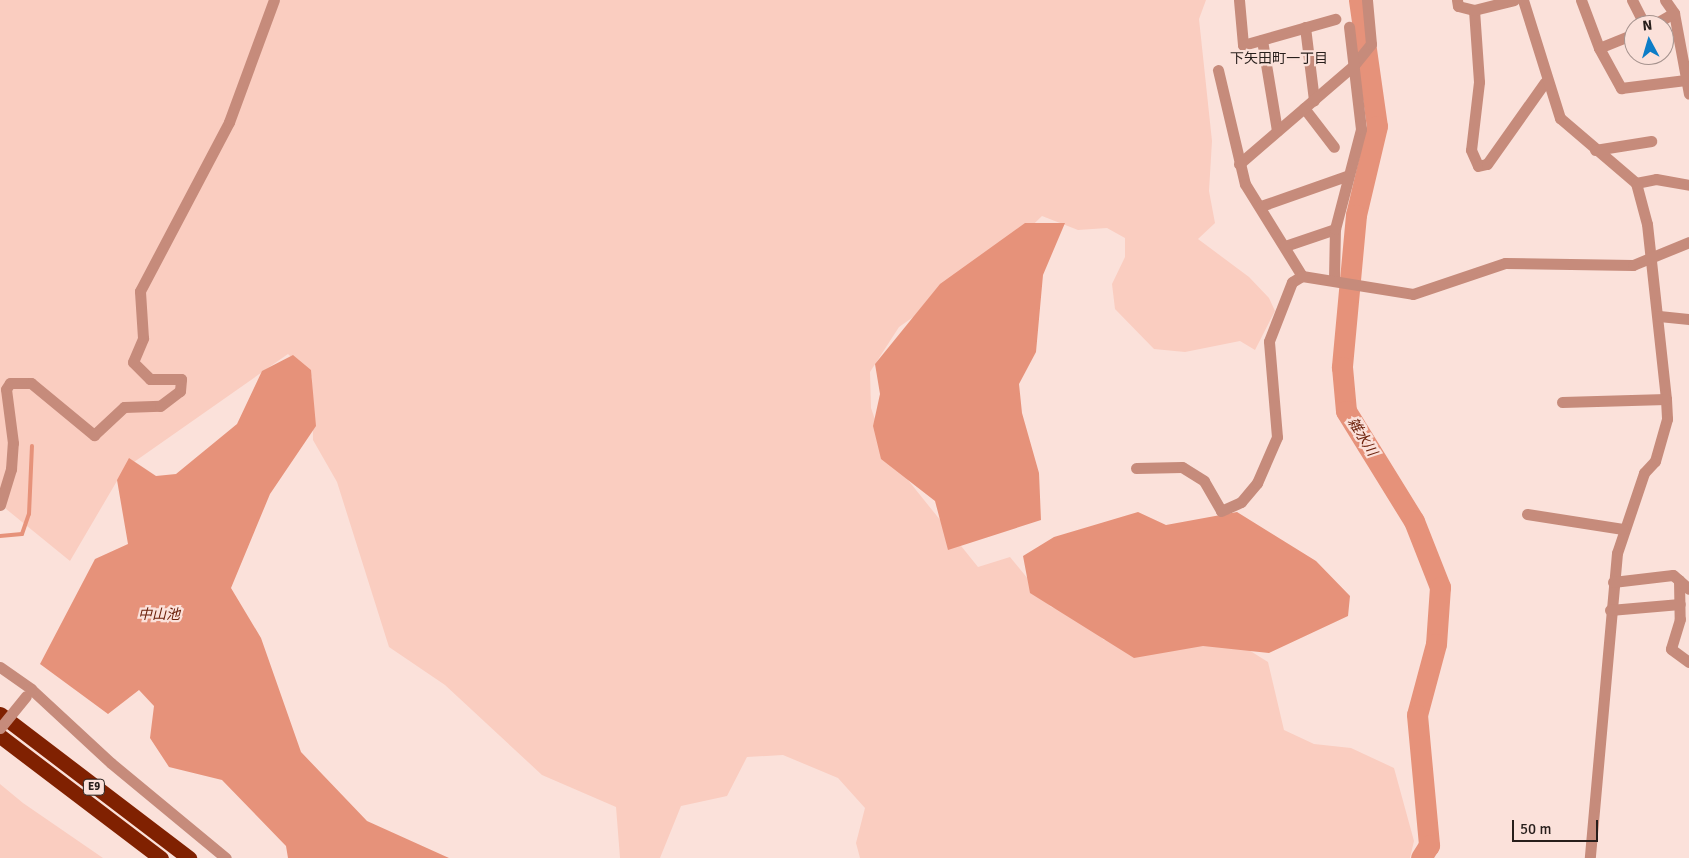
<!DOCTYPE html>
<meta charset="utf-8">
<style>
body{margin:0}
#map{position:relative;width:1689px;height:858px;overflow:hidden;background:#fbe1da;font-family:Signika,"Noto Sans JP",sans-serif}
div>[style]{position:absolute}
.green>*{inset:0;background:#facdc0}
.water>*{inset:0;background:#e6927a}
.stream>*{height:4px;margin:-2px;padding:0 2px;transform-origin:2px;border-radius:2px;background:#e6927a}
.river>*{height:21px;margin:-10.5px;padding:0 10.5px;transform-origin:10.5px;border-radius:10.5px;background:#e6927a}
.minor>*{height:11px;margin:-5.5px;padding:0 5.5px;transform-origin:5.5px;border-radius:5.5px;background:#c68b7b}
.motorway>*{height:15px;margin:-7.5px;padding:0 7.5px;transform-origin:7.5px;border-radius:7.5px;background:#802101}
.minor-bridge>*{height:11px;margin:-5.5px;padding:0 5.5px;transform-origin:5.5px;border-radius:5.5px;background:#c68b7b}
span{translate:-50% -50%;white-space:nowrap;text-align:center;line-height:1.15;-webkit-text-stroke:4.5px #fbe1da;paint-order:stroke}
.shield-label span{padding:1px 4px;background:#fbe1da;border:1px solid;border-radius:4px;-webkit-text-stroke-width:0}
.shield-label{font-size:11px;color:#271e1b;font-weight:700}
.neighbourhood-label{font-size:14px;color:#271e1b}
.water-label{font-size:14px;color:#6c210b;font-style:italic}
.north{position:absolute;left:1624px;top:15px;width:50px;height:50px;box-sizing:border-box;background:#fbe1da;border:1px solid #a6938e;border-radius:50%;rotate:354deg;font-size:14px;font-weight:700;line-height:20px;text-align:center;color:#271e1b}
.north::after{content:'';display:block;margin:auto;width:18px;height:22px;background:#0d7dc7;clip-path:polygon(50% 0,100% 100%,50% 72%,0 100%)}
.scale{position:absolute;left:1512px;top:820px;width:86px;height:22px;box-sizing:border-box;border:2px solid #271e1b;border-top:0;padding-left:6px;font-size:15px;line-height:18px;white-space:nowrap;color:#271e1b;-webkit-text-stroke:4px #fbe1da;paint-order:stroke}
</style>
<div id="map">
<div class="green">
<i style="clip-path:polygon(0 0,1206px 0,1199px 19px,1212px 141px,1209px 191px,1215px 223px,1198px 239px,1249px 277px,1269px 298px,1275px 311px,1255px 350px,1240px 341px,1185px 352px,1154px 349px,1115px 309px,1112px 284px,1125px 257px,1125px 238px,1107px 228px,1078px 230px,1042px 216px,1001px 256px,899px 327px,870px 372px,871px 408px,887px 454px,978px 567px,1010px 557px,1051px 607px,1079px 616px,1104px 640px,1244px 647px,1268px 662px,1284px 730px,1314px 744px,1351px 748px,1394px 768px,1414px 841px,1410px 858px,860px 858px,856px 843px,865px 808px,838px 778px,783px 755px,747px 757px,727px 796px,681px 806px,660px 858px,620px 858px,616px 807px,542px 775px,445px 685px,389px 647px,337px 482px,313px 440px,312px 377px,288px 354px,124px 469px,70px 561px,0 504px)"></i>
<i style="clip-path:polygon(0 784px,23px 803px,103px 858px,0 858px)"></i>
</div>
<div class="water">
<i style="clip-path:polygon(1025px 223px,1065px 223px,1043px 275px,1036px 352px,1019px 384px,1022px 413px,1039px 473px,1041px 520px,948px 550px,935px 501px,881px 459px,873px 426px,880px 394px,875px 364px,940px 284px)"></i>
<i style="clip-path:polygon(293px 355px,311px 370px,316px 426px,270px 494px,231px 588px,261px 638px,301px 752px,367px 821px,449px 858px,288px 858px,286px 846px,222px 780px,169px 767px,150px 738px,154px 706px,139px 690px,108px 714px,40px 664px,95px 559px,128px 544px,117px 480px,129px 458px,156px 476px,176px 474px,237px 424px,262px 371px)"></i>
<i style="clip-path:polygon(1138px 512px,1166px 525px,1237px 512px,1316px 561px,1350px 596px,1348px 616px,1269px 653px,1203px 646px,1134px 658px,1030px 593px,1023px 556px,1054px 537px)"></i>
</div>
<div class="stream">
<i style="left:0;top:536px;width:22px;rotate:-5deg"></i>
<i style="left:22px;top:534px;width:21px;rotate:-71deg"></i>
<i style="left:29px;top:514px;width:68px;rotate:-87.5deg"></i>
</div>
<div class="river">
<i style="left:1359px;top:0;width:127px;rotate:81.9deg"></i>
<i style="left:1377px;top:126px;width:91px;rotate:103.3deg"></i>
<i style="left:1356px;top:215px;width:153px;rotate:95.3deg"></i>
<i style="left:1342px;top:367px;width:44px;rotate:84.8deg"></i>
<i style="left:1346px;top:411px;width:129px;rotate:58.3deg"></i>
<i style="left:1414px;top:521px;width:71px;rotate:68.5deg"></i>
<i style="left:1440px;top:587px;width:57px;rotate:94deg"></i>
<i style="left:1436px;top:644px;width:73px;rotate:105deg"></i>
<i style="left:1417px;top:715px;width:131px;rotate:84.7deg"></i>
<i style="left:1429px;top:845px;width:15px;rotate:122deg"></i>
</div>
<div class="minor">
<i style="left:1239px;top:0;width:45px;rotate:84.9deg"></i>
<i style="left:1243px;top:45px;width:96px;rotate:-15.8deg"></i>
<i style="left:1457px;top:0;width:6px;rotate:81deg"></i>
<i style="left:1458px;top:6px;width:16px;rotate:14deg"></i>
<i style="left:1474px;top:10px;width:72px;rotate:86deg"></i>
<i style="left:1479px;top:82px;width:68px;rotate:96.7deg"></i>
<i style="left:1471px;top:150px;width:17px;rotate:66deg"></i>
<i style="left:1478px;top:166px;width:9px;rotate:-13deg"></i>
<i style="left:1487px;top:164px;width:100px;rotate:-54.7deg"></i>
<i style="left:1523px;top:0;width:124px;rotate:72.6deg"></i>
<i style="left:1560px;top:118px;width:100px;rotate:40.5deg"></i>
<i style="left:1636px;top:183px;width:42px;rotate:75deg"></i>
<i style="left:1647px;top:224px;width:176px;rotate:83.8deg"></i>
<i style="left:1666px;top:399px;width:20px;rotate:87deg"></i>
<i style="left:1667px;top:419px;width:44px;rotate:105.9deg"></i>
<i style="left:1655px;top:461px;width:16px;rotate:133deg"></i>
<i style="left:1644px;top:473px;width:84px;rotate:108.6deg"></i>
<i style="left:1617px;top:553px;width:306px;rotate:95.1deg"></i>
<i style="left:1581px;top:0;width:51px;rotate:69.4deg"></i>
<i style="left:1599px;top:48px;width:46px;rotate:61.2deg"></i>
<i style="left:1621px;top:88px;width:65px;rotate:-7deg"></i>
<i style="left:1632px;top:0;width:28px;rotate:63deg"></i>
<i style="left:1665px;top:0;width:16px;rotate:55deg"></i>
<i style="left:1674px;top:13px;width:82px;rotate:79.5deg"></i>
<i style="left:1474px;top:10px;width:41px;rotate:-14deg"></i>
<i style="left:1653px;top:25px;width:24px;rotate:-30deg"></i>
<i style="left:1305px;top:27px;width:74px;rotate:83deg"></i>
<i style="left:1262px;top:40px;width:92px;rotate:80.6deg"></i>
<i style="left:1599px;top:48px;width:38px;rotate:-22deg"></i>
<i style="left:1218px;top:70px;width:117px;rotate:76.7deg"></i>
<i style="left:1245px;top:184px;width:108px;rotate:58.2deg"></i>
<i style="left:1304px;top:108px;width:49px;rotate:52.4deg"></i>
<i style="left:1595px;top:150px;width:57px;rotate:-9.1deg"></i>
<i style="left:1239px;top:164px;width:152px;rotate:-40.7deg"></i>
<i style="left:1354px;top:65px;width:27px;rotate:-51deg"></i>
<i style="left:1371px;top:44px;width:44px;rotate:-95.2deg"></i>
<i style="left:1636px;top:183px;width:20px;rotate:-11deg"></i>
<i style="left:1656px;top:179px;width:34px;rotate:10deg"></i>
<i style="left:1261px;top:206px;width:90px;rotate:-19.4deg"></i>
<i style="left:1285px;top:246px;width:53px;rotate:-18.8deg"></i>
<i style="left:1334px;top:279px;width:50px;rotate:-88.9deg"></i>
<i style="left:1335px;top:229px;width:103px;rotate:-75.4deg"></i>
<i style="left:1361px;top:129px;width:103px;rotate:-96.7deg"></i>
<i style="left:1659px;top:316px;width:30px;rotate:6deg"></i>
<i style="left:1562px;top:402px;width:104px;rotate:-1.7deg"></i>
<i style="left:1136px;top:468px;width:46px;rotate:-1.2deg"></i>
<i style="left:1182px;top:467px;width:26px;rotate:32deg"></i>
<i style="left:1204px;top:481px;width:34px;rotate:60deg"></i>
<i style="left:1221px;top:511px;width:22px;rotate:-24deg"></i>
<i style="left:1241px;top:502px;width:25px;rotate:-50deg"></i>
<i style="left:1257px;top:483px;width:50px;rotate:-66.5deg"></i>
<i style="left:1277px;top:437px;width:96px;rotate:-94.8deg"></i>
<i style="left:1269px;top:341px;width:63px;rotate:-68.7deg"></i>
<i style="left:1292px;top:282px;width:12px;rotate:-31deg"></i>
<i style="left:1302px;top:276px;width:112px;rotate:9.2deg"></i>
<i style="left:1413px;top:294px;width:97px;rotate:-18.6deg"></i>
<i style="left:1505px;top:263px;width:128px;rotate:0.9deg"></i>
<i style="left:1633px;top:265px;width:61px;rotate:-22.3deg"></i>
<i style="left:0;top:505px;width:38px;rotate:-73deg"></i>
<i style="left:11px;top:469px;width:26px;rotate:-86deg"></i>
<i style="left:13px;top:443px;width:54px;rotate:-97.4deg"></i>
<i style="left:6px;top:389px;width:7px;rotate:-56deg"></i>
<i style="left:10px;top:383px;width:21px"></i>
<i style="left:31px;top:383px;width:82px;rotate:39.5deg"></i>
<i style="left:94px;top:435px;width:41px;rotate:-43deg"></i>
<i style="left:124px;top:407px;width:36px;rotate:-2deg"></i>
<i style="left:160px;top:406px;width:25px;rotate:-37deg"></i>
<i style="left:180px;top:391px;width:12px;rotate:-85deg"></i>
<i style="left:181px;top:379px;width:31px;rotate:180deg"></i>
<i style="left:150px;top:379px;width:24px;rotate:-135deg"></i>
<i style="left:133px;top:362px;width:26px;rotate:-67deg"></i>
<i style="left:143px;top:338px;width:47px;rotate:-93.7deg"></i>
<i style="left:140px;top:291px;width:191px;rotate:-62.2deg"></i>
<i style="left:229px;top:122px;width:130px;rotate:-69.8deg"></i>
<i style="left:1527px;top:514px;width:97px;rotate:8.9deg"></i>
<i style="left:1679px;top:580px;width:39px;rotate:89deg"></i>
<i style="left:1680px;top:619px;width:31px;rotate:107deg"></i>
<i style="left:1671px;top:649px;width:22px;rotate:36deg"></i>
<i style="left:1613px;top:582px;width:60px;rotate:-6.7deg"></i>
<i style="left:1673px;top:575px;width:21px;rotate:41deg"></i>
<i style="left:1610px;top:610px;width:70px;rotate:-4.9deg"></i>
<i style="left:0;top:667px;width:38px;rotate:35deg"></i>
<i style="left:31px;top:689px;width:109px;rotate:42.8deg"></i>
<i style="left:111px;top:763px;width:149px;rotate:39.6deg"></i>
</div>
<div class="motorway">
<i style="left:0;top:714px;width:238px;rotate:37.3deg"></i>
<i style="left:0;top:736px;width:202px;rotate:37.2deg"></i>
</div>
<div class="minor-bridge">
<i style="left:0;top:728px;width:41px;rotate:-50.9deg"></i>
</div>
<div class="shield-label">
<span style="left:94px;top:787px">E9</span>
</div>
<div class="neighbourhood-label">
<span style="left:1279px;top:59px">下矢田町一丁目</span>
</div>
<div class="water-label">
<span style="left:1362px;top:437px;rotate:58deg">雑水川</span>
<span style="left:159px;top:615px">中山池</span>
</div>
<div class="north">N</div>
<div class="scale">50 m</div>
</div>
